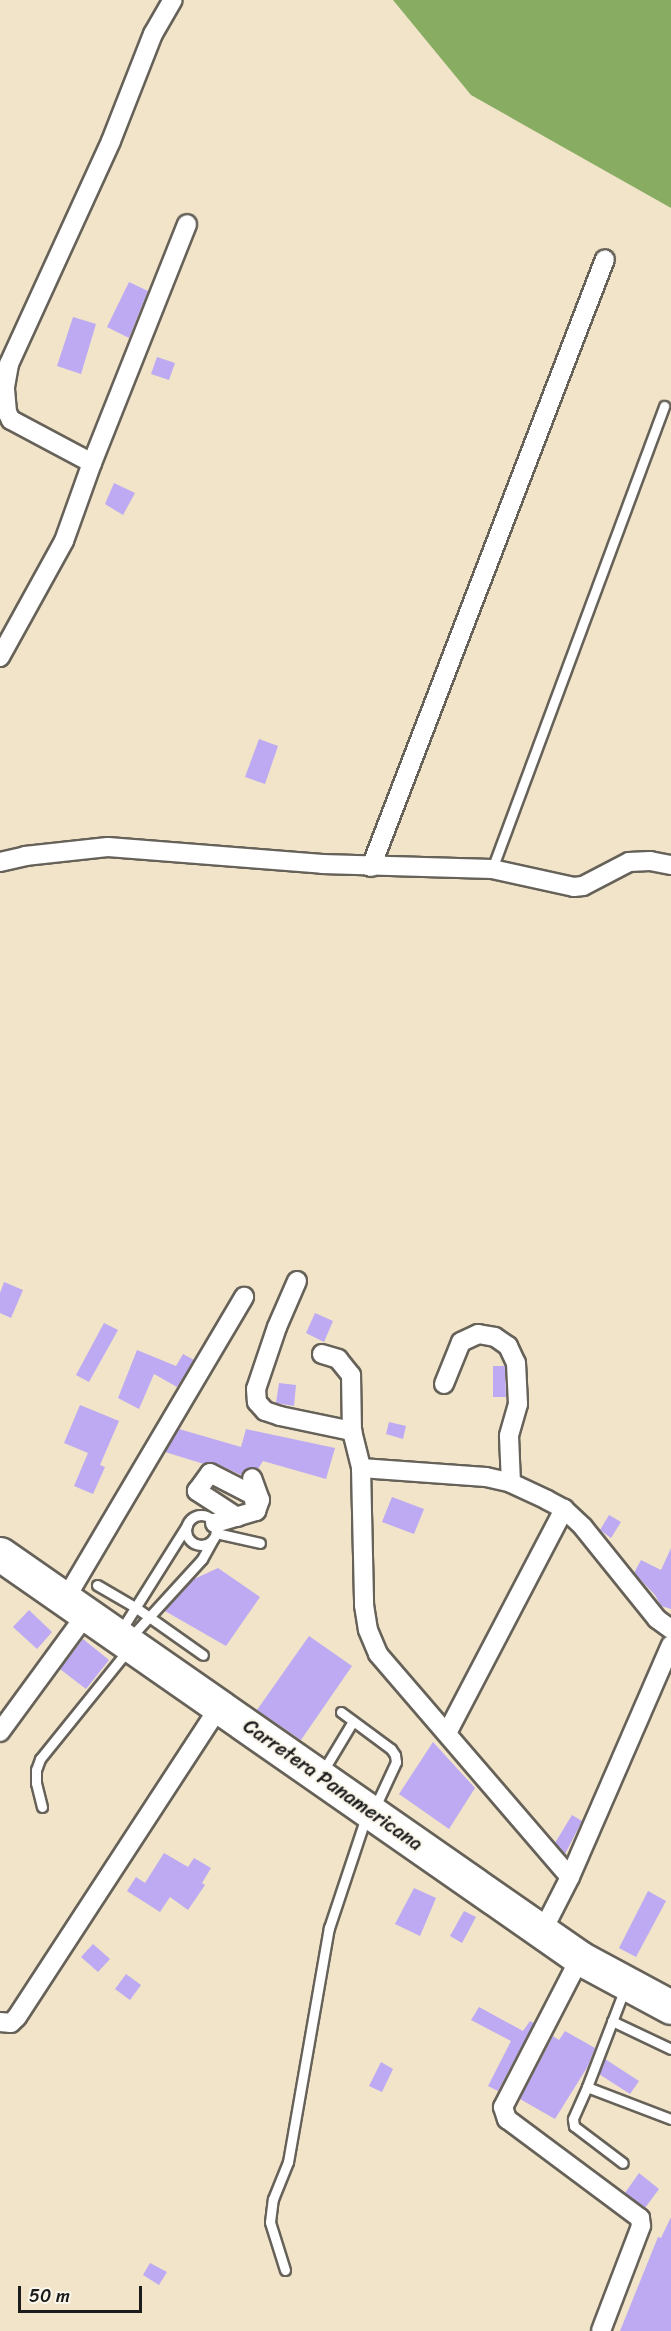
<!DOCTYPE html>
<style>
body{margin:0}
#map{position:relative;width:671px;height:2331px;overflow:hidden;background:#f1e4c9;font-family:Sriracha,sans-serif}
div>[style]{position:absolute}
.forest>*{inset:0;background:#88ad62}
.building>*{inset:0;background:#bdaaf2}
.roads{filter:drop-shadow(2px 0 #676259) drop-shadow(-2px 0 #676259) drop-shadow(0 2px #676259) drop-shadow(0 -2px #676259)}
.lane>*{height:9px;margin:-4.5px;padding:0 4.5px;transform-origin:4.5px;border-radius:4.5px;background:#fff}
.lane>.ring{margin:-4.5px;padding:0;box-sizing:content-box;background:none;border:9px solid #fff;border-radius:50%}
.street>*{height:18px;margin:-9px;padding:0 9px;transform-origin:9px;border-radius:9px;background:#fff}
.highway>*{height:33px;margin:-16.5px;padding:0 16.5px;transform-origin:16.5px;border-radius:16.5px;background:#fff}
span{translate:-50% -50%;white-space:nowrap;text-align:center;line-height:1.15;-webkit-text-stroke:4.5px #fbf7ec;paint-order:stroke}
.street-label{font-size:20px;color:#1c1c1c}
.scale{position:absolute;left:18px;top:2286px;width:124px;height:27px;box-sizing:border-box;border:3px solid #1c1c1c;border-top:0;padding-left:8px;font-size:18px;line-height:21px;white-space:nowrap;color:#1c1c1c;-webkit-text-stroke:4px #fbf7ec;paint-order:stroke}
</style>
<div id="map">
<div class="forest">
<i style="clip-path:polygon(393px 0,671px 0,671px 208px,471px 95px)"></i>
</div>
<div class="building">
<i style="clip-path:polygon(129px 282px,148px 291px,129px 338px,107px 327px)"></i>
<i style="clip-path:polygon(73px 317px,96px 324px,81px 374px,57px 366px)"></i>
<i style="clip-path:polygon(157px 357px,175px 363px,169px 380px,151px 374px)"></i>
<i style="clip-path:polygon(114px 483px,135px 493px,123px 515px,105px 504px)"></i>
<i style="clip-path:polygon(259px 739px,278px 746px,265px 784px,245px 777px)"></i>
<i style="clip-path:polygon(4px 1282px,23px 1290px,11px 1318px,0 1313px,0 1293px)"></i>
<i style="clip-path:polygon(315px 1313px,333px 1321px,324px 1342px,306px 1333px)"></i>
<i style="clip-path:polygon(104px 1323px,118px 1330px,89px 1382px,76px 1375px)"></i>
<i style="clip-path:polygon(137px 1350px,176px 1366px,183px 1354px,194px 1360px,177px 1387px,154px 1374px,139px 1409px,118px 1398px)"></i>
<i style="clip-path:polygon(493px 1366px,505px 1366px,506px 1397px,493px 1397px)"></i>
<i style="clip-path:polygon(279px 1383px,296px 1385px,294px 1406px,276px 1403px)"></i>
<i style="clip-path:polygon(80px 1405px,119px 1421px,100px 1465px,105px 1467px,93px 1494px,74px 1486px,88px 1453px,64px 1443px)"></i>
<i style="clip-path:polygon(389px 1422px,406px 1426px,403px 1439px,386px 1434px)"></i>
<i style="clip-path:polygon(179px 1429px,241px 1447px,246px 1429px,335px 1448px,326px 1479px,263px 1461px,258px 1469px,248px 1468px,241px 1475px,215px 1463px,204px 1464px,165px 1452px)"></i>
<i style="clip-path:polygon(392px 1497px,424px 1509px,414px 1534px,382px 1522px)"></i>
<i style="clip-path:polygon(609px 1515px,621px 1522px,611px 1538px,600px 1530px)"></i>
<i style="clip-path:polygon(671px 1548px,671px 1609px,661px 1606px,655px 1595px,634px 1573px,641px 1560px,661px 1570px)"></i>
<i style="clip-path:polygon(218px 1568px,260px 1597px,226px 1646px,165px 1611px,192px 1580px)"></i>
<i style="clip-path:polygon(29px 1610px,52px 1632px,37px 1649px,13px 1627px)"></i>
<i style="clip-path:polygon(309px 1636px,352px 1666px,301px 1740px,257px 1710px)"></i>
<i style="clip-path:polygon(83px 1639px,109px 1660px,86px 1689px,60px 1669px)"></i>
<i style="clip-path:polygon(433px 1742px,475px 1788px,449px 1829px,399px 1794px)"></i>
<i style="clip-path:polygon(572px 1815px,582px 1821px,565px 1854px,555px 1843px)"></i>
<i style="clip-path:polygon(164px 1853px,188px 1867px,194px 1858px,211px 1868px,202px 1883px,205px 1885px,188px 1910px,170px 1897px,160px 1912px,127px 1891px,136px 1877px,145px 1883px)"></i>
<i style="clip-path:polygon(414px 1888px,436px 1898px,420px 1936px,395px 1924px)"></i>
<i style="clip-path:polygon(648px 1891px,666px 1901px,636px 1957px,619px 1948px)"></i>
<i style="clip-path:polygon(464px 1911px,476px 1917px,462px 1943px,450px 1936px)"></i>
<i style="clip-path:polygon(93px 1944px,110px 1959px,98px 1972px,81px 1957px)"></i>
<i style="clip-path:polygon(126px 1974px,141px 1985px,130px 2000px,115px 1989px)"></i>
<i style="clip-path:polygon(479px 2007px,523px 2031px,530px 2021px,534px 2023px,498px 2091px,488px 2086px,511px 2041px,471px 2020px)"></i>
<i style="clip-path:polygon(565px 2031px,595px 2048px,588px 2066px,555px 2119px,520px 2099px,553px 2036px,559px 2040px)"></i>
<i style="clip-path:polygon(605px 2059px,639px 2081px,630px 2094px,599px 2074px)"></i>
<i style="clip-path:polygon(381px 2062px,393px 2069px,382px 2092px,369px 2086px)"></i>
<i style="clip-path:polygon(639px 2173px,659px 2189px,645px 2208px,625px 2193px)"></i>
<i style="clip-path:polygon(671px 2217px,671px 2331px,620px 2331px,658px 2237px,661px 2238px)"></i>
<i style="clip-path:polygon(150px 2263px,167px 2272px,159px 2285px,143px 2275px)"></i>
</div>
<div class="roads">
<div class="lane">
<i style="left:492px;top:869px;width:494px;rotate:-69.6deg"></i>
<i class="ring" style="left:186px;top:1515px;width:21px;height:21px"></i>
<i style="left:216px;top:1533px;width:45px;rotate:12.8deg"></i>
<i style="left:97px;top:1585px;width:44px;rotate:30.1deg"></i>
<i style="left:135px;top:1607px;width:83px;rotate:35.2deg"></i>
<i style="left:120px;top:1632px;width:126px;rotate:-57.9deg"></i>
<i style="left:129px;top:1639px;width:108px;rotate:-47.6deg"></i>
<i style="left:202px;top:1559px;width:25px;rotate:-61deg"></i>
<i style="left:341px;top:1712px;width:62px;rotate:36.5deg"></i>
<i style="left:391px;top:1749px;width:7px;rotate:56deg"></i>
<i style="left:395px;top:1755px;width:7px;rotate:82deg"></i>
<i style="left:396px;top:1762px;width:50px;rotate:115deg"></i>
<i style="left:323px;top:1771px;width:58px;rotate:-59deg"></i>
<i style="left:42px;top:1807px;width:25px;rotate:-104deg"></i>
<i style="left:36px;top:1783px;width:13px;rotate:-90deg"></i>
<i style="left:36px;top:1770px;width:12px;rotate:-70deg"></i>
<i style="left:40px;top:1759px;width:139px;rotate:-51.1deg"></i>
<i style="left:625px;top:1988px;width:106px;rotate:111deg"></i>
<i style="left:587px;top:2087px;width:90px;rotate:20.9deg"></i>
<i style="left:612px;top:2021px;width:65px;rotate:25.4deg"></i>
<i style="left:587px;top:2087px;width:35px;rotate:114deg"></i>
<i style="left:573px;top:2119px;width:7px;rotate:82deg"></i>
<i style="left:574px;top:2126px;width:61px;rotate:37.1deg"></i>
<i style="left:285px;top:2270px;width:50px;rotate:-107.4deg"></i>
<i style="left:270px;top:2222px;width:23px;rotate:-83deg"></i>
<i style="left:273px;top:2199px;width:40px;rotate:-68deg"></i>
<i style="left:288px;top:2162px;width:238px;rotate:-80.1deg"></i>
<i style="left:329px;top:1928px;width:117px;rotate:-71.6deg"></i>
</div>
<div class="street">
<i style="left:92px;top:463px;width:92px;rotate:-152deg"></i>
<i style="left:11px;top:420px;width:9px;rotate:-117deg"></i>
<i style="left:7px;top:412px;width:25px;rotate:-95deg"></i>
<i style="left:5px;top:387px;width:23px;rotate:-80deg"></i>
<i style="left:9px;top:364px;width:245px;rotate:-65.4deg"></i>
<i style="left:111px;top:141px;width:115px;rotate:-68.6deg"></i>
<i style="left:153px;top:34px;width:39px;rotate:-60deg"></i>
<i style="left:0;top:657px;width:132px;rotate:-61.1deg"></i>
<i style="left:64px;top:541px;width:83px;rotate:-70.3deg"></i>
<i style="left:92px;top:463px;width:257px;rotate:-68.3deg"></i>
<i style="left:0;top:862px;width:26px;rotate:-13deg"></i>
<i style="left:25px;top:856px;width:83px;rotate:-6.2deg"></i>
<i style="left:108px;top:847px;width:215px;rotate:4.5deg"></i>
<i style="left:322px;top:864px;width:170px;rotate:1.7deg"></i>
<i style="left:492px;top:869px;width:84px;rotate:12.4deg"></i>
<i style="left:574px;top:887px;width:9px;rotate:-6deg"></i>
<i style="left:583px;top:886px;width:52px;rotate:-27.6deg"></i>
<i style="left:629px;top:862px;width:21px;rotate:-3deg"></i>
<i style="left:650px;top:861px;width:21px;rotate:11deg"></i>
<i style="left:371px;top:867px;width:651px;rotate:-68.95deg"></i>
<i style="left:297px;top:1281px;width:50px;rotate:113.5deg"></i>
<i style="left:277px;top:1327px;width:65px;rotate:108.7deg"></i>
<i style="left:256px;top:1389px;width:13px;rotate:86deg"></i>
<i style="left:257px;top:1402px;width:12px;rotate:48deg"></i>
<i style="left:265px;top:1411px;width:16px;rotate:18deg"></i>
<i style="left:280px;top:1416px;width:74px;rotate:11.8deg"></i>
<i style="left:322px;top:1354px;width:17px;rotate:17deg"></i>
<i style="left:338px;top:1359px;width:21px;rotate:51deg"></i>
<i style="left:351px;top:1375px;width:56px;rotate:89deg"></i>
<i style="left:352px;top:1431px;width:38px;rotate:76deg"></i>
<i style="left:361px;top:1468px;width:137px;rotate:88.7deg"></i>
<i style="left:364px;top:1605px;width:25px;rotate:81deg"></i>
<i style="left:368px;top:1630px;width:26px;rotate:67deg"></i>
<i style="left:378px;top:1654px;width:294px;rotate:49.3deg"></i>
<i style="left:444px;top:1384px;width:45px;rotate:-68deg"></i>
<i style="left:461px;top:1342px;width:19px;rotate:-25deg"></i>
<i style="left:478px;top:1334px;width:17px;rotate:10deg"></i>
<i style="left:495px;top:1337px;width:16px;rotate:35deg"></i>
<i style="left:508px;top:1346px;width:19px;rotate:65deg"></i>
<i style="left:516px;top:1363px;width:41px;rotate:87.2deg"></i>
<i style="left:518px;top:1404px;width:33px;rotate:106deg"></i>
<i style="left:509px;top:1436px;width:47px;rotate:87.6deg"></i>
<i style="left:361px;top:1468px;width:125px;rotate:4.1deg"></i>
<i style="left:486px;top:1477px;width:26px;rotate:13deg"></i>
<i style="left:511px;top:1483px;width:40px;rotate:25deg"></i>
<i style="left:547px;top:1500px;width:19px;rotate:28deg"></i>
<i style="left:564px;top:1509px;width:26px;rotate:43deg"></i>
<i style="left:583px;top:1527px;width:118px;rotate:51.2deg"></i>
<i style="left:657px;top:1619px;width:17px;rotate:36deg"></i>
<i style="left:237px;top:1517px;width:48px;rotate:-147deg"></i>
<i style="left:197px;top:1491px;width:22px;rotate:-54deg"></i>
<i style="left:210px;top:1473px;width:48px;rotate:27.1deg"></i>
<i style="left:253px;top:1495px;width:16px;rotate:79deg"></i>
<i style="left:215px;top:1523px;width:43px;rotate:-16.3deg"></i>
<i style="left:256px;top:1511px;width:12px;rotate:-70deg"></i>
<i style="left:260px;top:1500px;width:23px;rotate:-110deg"></i>
<i style="left:66px;top:1598px;width:350px;rotate:-59.4deg"></i>
<i style="left:0;top:1732px;width:147px;rotate:-53.8deg"></i>
<i style="left:447px;top:1733px;width:253px;rotate:-62.4deg"></i>
<i style="left:542px;top:1932px;width:62px;rotate:-63deg"></i>
<i style="left:570px;top:1877px;width:253px;rotate:-66.5deg"></i>
<i style="left:580px;top:1958px;width:168px;rotate:117.3deg"></i>
<i style="left:503px;top:2107px;width:13px;rotate:72deg"></i>
<i style="left:507px;top:2119px;width:166px;rotate:36.7deg"></i>
<i style="left:640px;top:2218px;width:8px;rotate:83deg"></i>
<i style="left:641px;top:2226px;width:112px;rotate:110.9deg"></i>
<i style="left:0;top:2022px;width:11px;rotate:5deg"></i>
<i style="left:11px;top:2023px;width:8px;rotate:-45deg"></i>
<i style="left:17px;top:2017px;width:370px;rotate:-56.9deg"></i>
</div>
<div class="highway">
<i style="left:0;top:1554px;width:707px;rotate:34.86deg"></i>
<i style="left:580px;top:1958px;width:103px;rotate:28.3deg"></i>
</div>
</div>
<div class="street-label">
<span style="left:333px;top:1785px;rotate:35deg">Carretera Panamericana</span>
</div>
<div class="scale">50 m</div>
</div>
